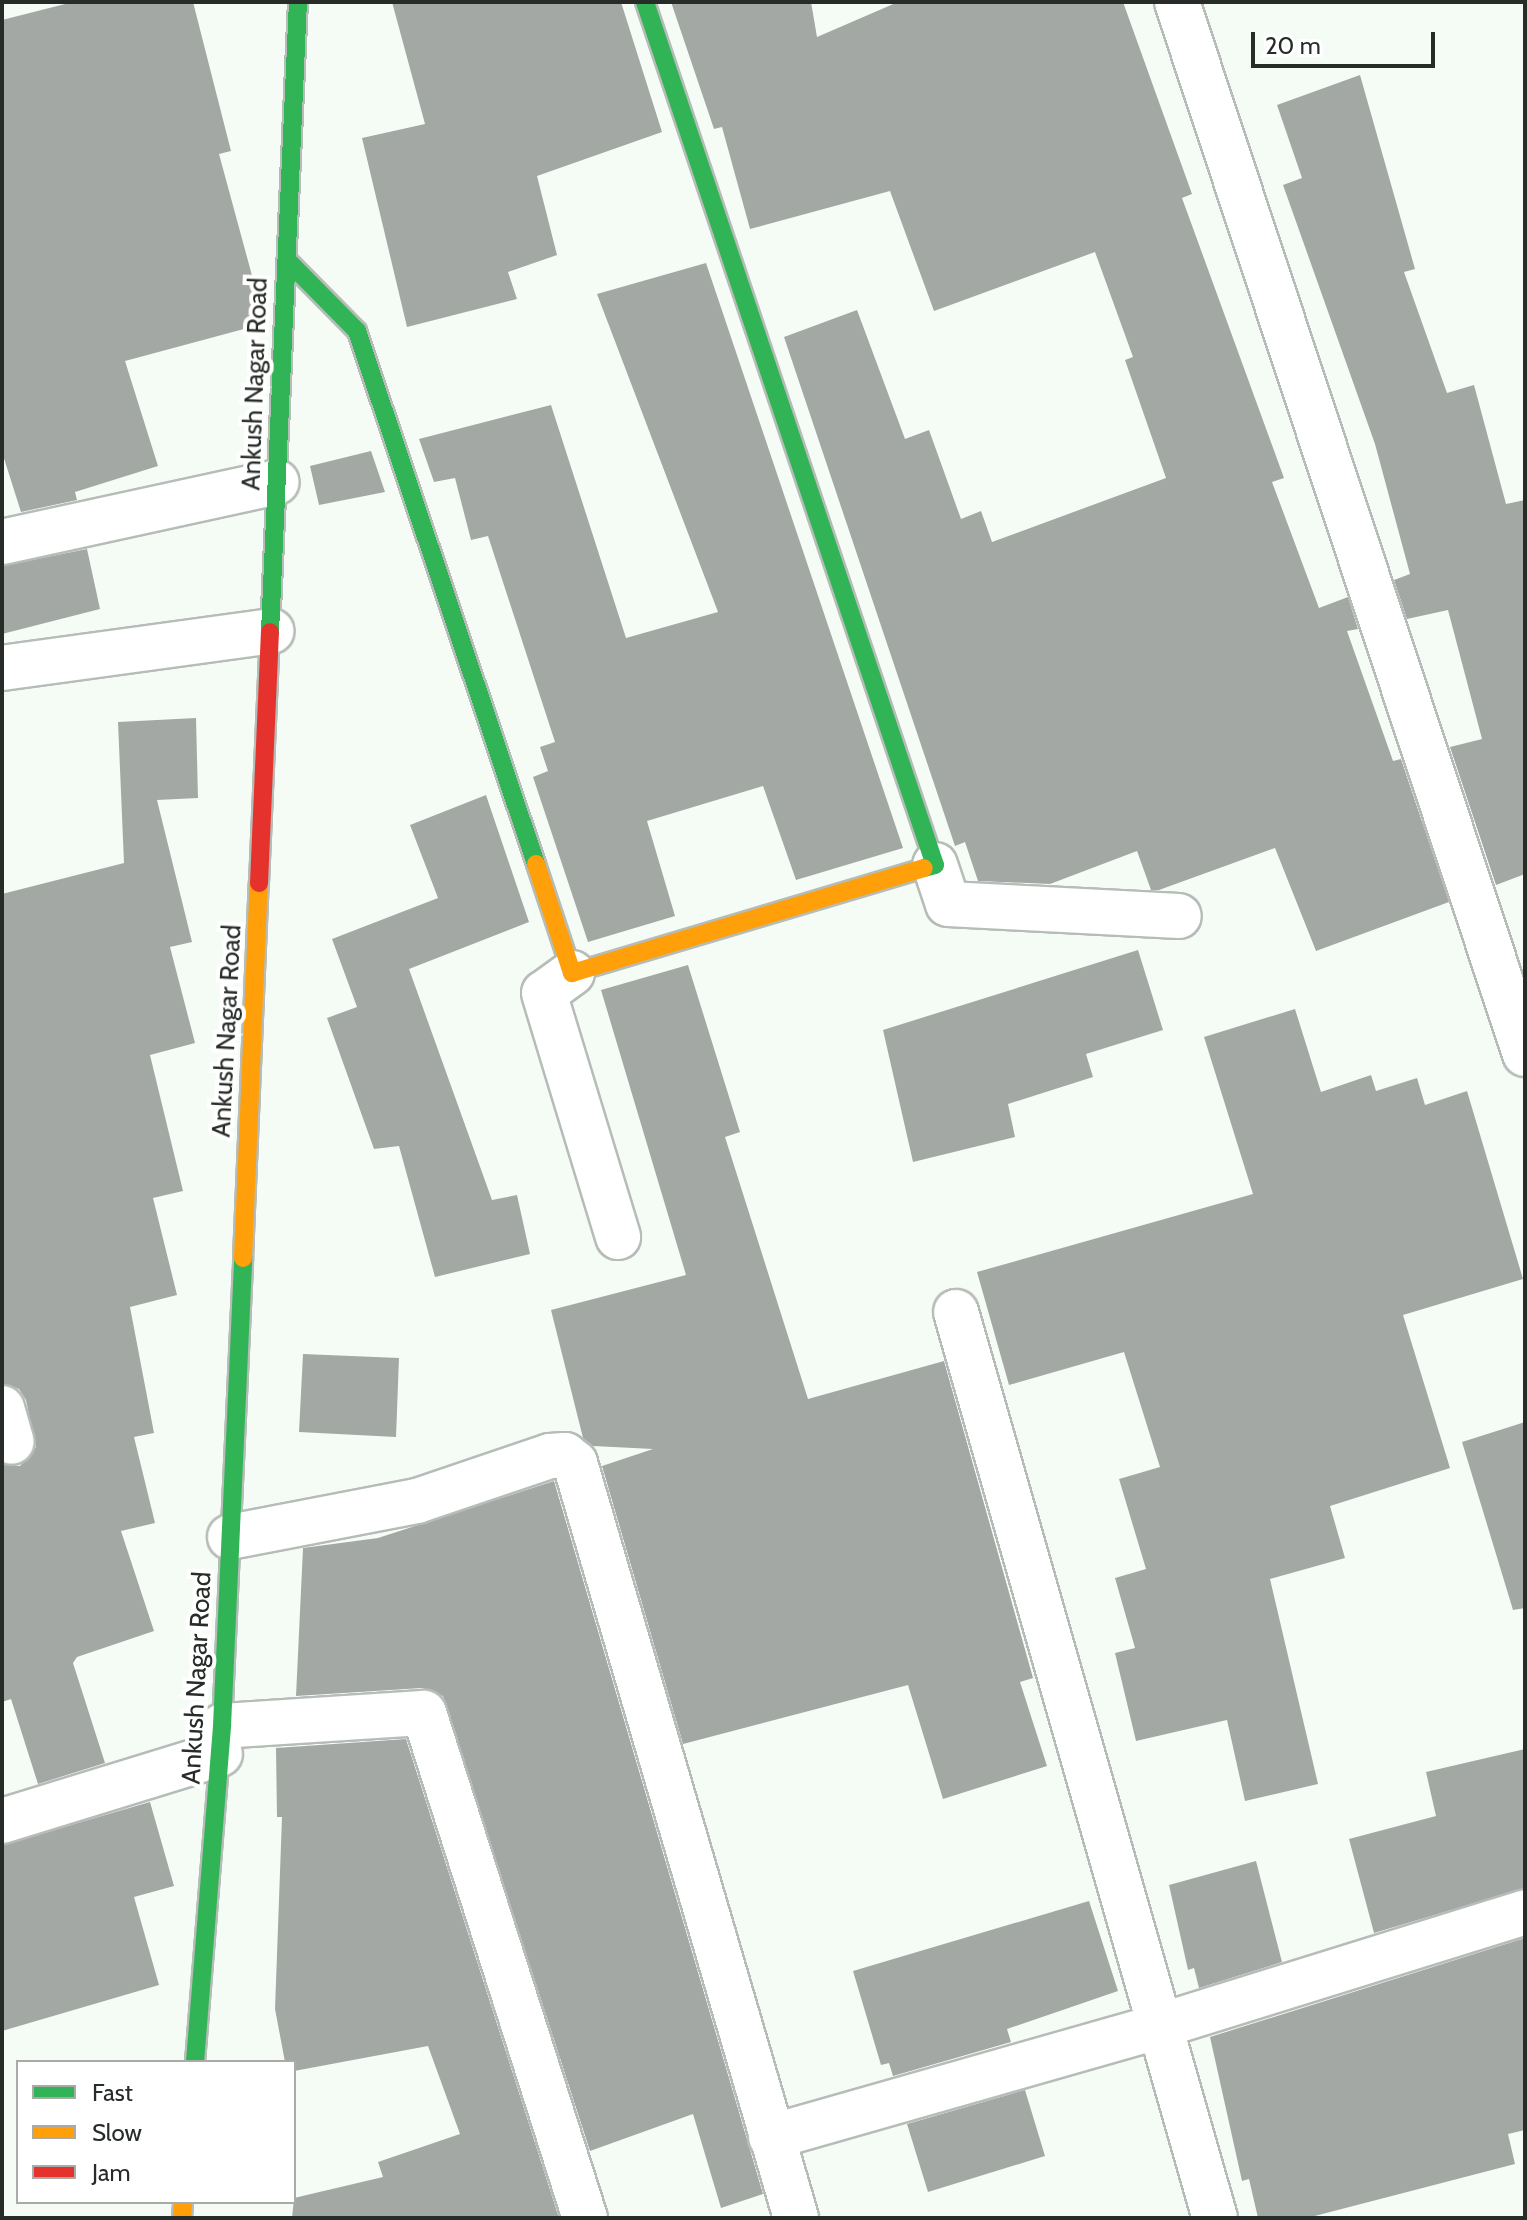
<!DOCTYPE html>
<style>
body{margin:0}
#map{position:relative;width:1527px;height:2220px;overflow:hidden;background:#f5fcf6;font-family:Cabin,sans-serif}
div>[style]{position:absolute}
.building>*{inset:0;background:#a4a8a4}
.roads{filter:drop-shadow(2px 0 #b6bcb7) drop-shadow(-2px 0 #b6bcb7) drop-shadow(0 2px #b6bcb7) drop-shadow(0 -2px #b6bcb7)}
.street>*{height:44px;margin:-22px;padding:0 22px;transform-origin:22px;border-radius:22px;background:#fefffe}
.fast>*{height:18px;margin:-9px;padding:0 9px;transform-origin:9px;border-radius:9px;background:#30b455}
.slow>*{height:18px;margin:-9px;padding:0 9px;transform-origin:9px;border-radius:9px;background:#ff9f0a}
.jam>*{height:18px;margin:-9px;padding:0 9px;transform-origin:9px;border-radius:9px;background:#e5322d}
span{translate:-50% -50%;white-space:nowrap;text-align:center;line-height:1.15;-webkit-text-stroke:8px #fff;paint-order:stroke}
.street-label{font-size:26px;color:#272c28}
.frame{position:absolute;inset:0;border:4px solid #272c28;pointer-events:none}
.legend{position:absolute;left:16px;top:2060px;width:280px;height:144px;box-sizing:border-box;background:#fff;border:2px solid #a9aba9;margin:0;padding:10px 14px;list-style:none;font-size:24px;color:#272c28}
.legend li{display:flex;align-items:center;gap:16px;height:40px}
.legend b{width:40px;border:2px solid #a9aba9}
.scale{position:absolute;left:1251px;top:32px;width:184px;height:36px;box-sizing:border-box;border:4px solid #272c28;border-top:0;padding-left:10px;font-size:24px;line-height:28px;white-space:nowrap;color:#272c28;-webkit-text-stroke:6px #fff;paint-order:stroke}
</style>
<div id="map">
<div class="building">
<i style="clip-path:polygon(73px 2px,193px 2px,231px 151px,219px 154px,260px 305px,259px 325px,125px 361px,158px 466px,75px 492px,77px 500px,21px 512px,2px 452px,2px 20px)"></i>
<i style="clip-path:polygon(392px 2px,621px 2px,662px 132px,537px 176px,557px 255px,508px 272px,517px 299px,407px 327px,362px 138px,425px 124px)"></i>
<i style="clip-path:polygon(671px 2px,811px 2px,817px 37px,898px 2px,1123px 2px,1192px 194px,1182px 198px,1284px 478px,1272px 482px,1319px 608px,1348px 597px,1358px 629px,1347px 631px,1393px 761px,1401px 759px,1449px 902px,1316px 951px,1275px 848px,1159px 890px,1151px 890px,1137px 851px,1050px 884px,978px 881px,965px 842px,955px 846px,784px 337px,857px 310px,905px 439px,929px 430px,961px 519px,981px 511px,992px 542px,1166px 478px,1125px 360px,1133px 357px,1095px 252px,934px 311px,890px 191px,750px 229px,722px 127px,714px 129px)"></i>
<i style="clip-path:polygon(1360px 75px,1415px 269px,1404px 272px,1447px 393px,1474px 385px,1506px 504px,1525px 500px,1525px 874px,1496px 885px,1450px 747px,1482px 739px,1448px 610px,1407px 619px,1394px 580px,1410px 574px,1375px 444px,1283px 185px,1302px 178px,1277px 105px)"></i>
<i style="clip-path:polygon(706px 263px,903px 848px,796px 880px,763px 786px,647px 821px,675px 916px,588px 942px,533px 777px,548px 771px,540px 747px,555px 742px,488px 536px,471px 540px,455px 478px,434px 482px,419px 439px,551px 405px,626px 638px,718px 612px,597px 294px)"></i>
<i style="clip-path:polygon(371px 451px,385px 492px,319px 505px,310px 466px)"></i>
<i style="clip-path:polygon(87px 549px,100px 609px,2px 634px,2px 566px)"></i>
<i style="clip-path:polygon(196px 718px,198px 798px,157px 800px,192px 942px,170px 947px,195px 1043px,150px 1055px,183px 1191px,153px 1198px,177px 1295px,130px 1307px,154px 1433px,134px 1437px,155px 1523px,121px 1531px,154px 1631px,77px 1657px,73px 1663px,105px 1763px,38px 1784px,11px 1699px,2px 1702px,2px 1464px,20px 1466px,36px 1447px,26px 1400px,19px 1389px,2px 1384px,2px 894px,124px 863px,118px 722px)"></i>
<i style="clip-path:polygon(486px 795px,529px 922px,409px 969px,492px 1200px,517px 1195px,530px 1254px,435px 1277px,399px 1146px,374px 1149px,327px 1018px,357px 1007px,332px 939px,438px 898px,410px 825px)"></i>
<i style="clip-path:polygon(1138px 950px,1163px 1030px,1086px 1054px,1093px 1077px,1008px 1104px,1015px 1137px,913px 1162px,883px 1030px)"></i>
<i style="clip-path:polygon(688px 965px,740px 1132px,725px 1137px,808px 1399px,944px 1361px,1033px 1678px,1020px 1682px,1047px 1766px,943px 1799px,908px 1685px,683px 1744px,602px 1466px,653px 1449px,593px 1446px,583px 1438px,551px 1310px,686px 1275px,601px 990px)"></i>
<i style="clip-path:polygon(1295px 1009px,1321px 1092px,1371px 1075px,1376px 1091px,1417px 1078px,1425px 1105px,1467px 1091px,1523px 1279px,1403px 1315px,1450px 1468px,1330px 1506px,1345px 1558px,1270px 1579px,1318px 1784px,1245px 1801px,1227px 1720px,1136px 1741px,1115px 1653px,1135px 1648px,1115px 1578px,1146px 1569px,1119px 1479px,1160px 1467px,1124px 1352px,1009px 1385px,977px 1272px,1253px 1194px,1204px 1037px)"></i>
<i style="clip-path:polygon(303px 1354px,399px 1358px,396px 1437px,299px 1432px)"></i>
<i style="clip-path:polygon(1525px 1422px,1525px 1608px,1513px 1610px,1462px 1442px)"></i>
<i style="clip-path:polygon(554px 1481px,763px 2194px,721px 2208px,693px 2114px,590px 2151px,443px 1696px,422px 1688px,296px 1696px,303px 1548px,378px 1538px)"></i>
<i style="clip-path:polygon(406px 1739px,559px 2218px,292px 2218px,294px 2198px,383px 2177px,378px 2162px,460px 2134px,428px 2046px,294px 2071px,294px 2062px,285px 2062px,275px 2009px,282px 1817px,277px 1817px,276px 1748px)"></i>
<i style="clip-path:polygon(1525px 1749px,1525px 1888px,1374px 1933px,1349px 1839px,1436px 1816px,1426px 1772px)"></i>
<i style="clip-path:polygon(150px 1802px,174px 1886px,134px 1897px,159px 1985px,2px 2031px,2px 1845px)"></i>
<i style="clip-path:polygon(1256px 1861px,1282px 1962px,1199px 1988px,1194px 1968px,1188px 1970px,1169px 1885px)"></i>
<i style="clip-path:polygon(1089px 1901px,1118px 1991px,1007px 2029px,1011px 2042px,893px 2076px,889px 2063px,881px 2065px,853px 1971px)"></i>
<i style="clip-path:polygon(1525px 1938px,1525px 2130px,1508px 2134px,1515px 2164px,1307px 2218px,1258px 2218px,1249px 2179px,1242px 2181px,1210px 2037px)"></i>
<i style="clip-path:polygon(1025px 2090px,1045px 2156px,928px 2192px,907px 2124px)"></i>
</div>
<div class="roads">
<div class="street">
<i style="left:1177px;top:2px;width:1108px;rotate:71.7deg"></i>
<i style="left:2px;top:542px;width:281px;rotate:-12.3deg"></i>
<i style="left:2px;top:668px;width:272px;rotate:-7.8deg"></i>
<i style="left:935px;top:865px;width:41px;rotate:71.6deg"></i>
<i style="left:948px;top:904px;width:231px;rotate:3deg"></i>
<i style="left:572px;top:973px;width:34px;rotate:144deg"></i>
<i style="left:544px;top:993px;width:255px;rotate:73.1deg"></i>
<i style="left:956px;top:1312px;width:942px;rotate:74.05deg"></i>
<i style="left:2px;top:1408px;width:35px;rotate:74deg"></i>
<i style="left:230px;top:1537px;width:190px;rotate:-10.9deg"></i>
<i style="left:417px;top:1501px;width:140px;rotate:-18.7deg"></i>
<i style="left:550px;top:1456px;width:15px;rotate:-4deg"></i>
<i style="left:565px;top:1455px;width:13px;rotate:39deg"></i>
<i style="left:575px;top:1463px;width:787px;rotate:73.68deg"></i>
<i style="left:222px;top:1726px;width:202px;rotate:-3.7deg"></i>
<i style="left:424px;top:1713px;width:530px;rotate:72.32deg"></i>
<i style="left:2px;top:1821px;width:228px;rotate:-17.1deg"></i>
<i style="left:771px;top:2137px;width:408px;rotate:-15.9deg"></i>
<i style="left:1163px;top:2025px;width:379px;rotate:-17.3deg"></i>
</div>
<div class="fast">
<i style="left:645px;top:2px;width:910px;rotate:71.43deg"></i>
<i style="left:935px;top:865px;width:11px;rotate:165deg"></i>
<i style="left:287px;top:260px;width:100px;rotate:45.4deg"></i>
<i style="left:357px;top:331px;width:562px;rotate:71.44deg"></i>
<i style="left:270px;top:632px;width:631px;rotate:-87.46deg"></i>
<i style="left:195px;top:2062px;width:337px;rotate:-85.4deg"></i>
<i style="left:222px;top:1726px;width:468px;rotate:-87.4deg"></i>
</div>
<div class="slow">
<i style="left:536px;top:864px;width:115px;rotate:71.7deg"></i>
<i style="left:572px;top:973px;width:367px;rotate:-16.6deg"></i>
<i style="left:243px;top:1258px;width:375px;rotate:-87.6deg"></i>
<i style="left:182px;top:2218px;width:16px;rotate:-86deg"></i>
</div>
<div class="jam">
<i style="left:259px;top:883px;width:251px;rotate:-87.5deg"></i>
</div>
</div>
<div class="street-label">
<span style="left:255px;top:384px;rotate:-88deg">Ankush Nagar Road</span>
<span style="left:227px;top:1031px;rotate:-87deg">Ankush Nagar Road</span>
<span style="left:197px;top:1678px;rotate:-87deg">Ankush Nagar Road</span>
</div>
<div class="frame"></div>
<ul class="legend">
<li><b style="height:10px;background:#30b455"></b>Fast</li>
<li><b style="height:10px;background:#ff9f0a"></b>Slow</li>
<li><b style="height:10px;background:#e5322d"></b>Jam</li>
</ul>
<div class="scale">20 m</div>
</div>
